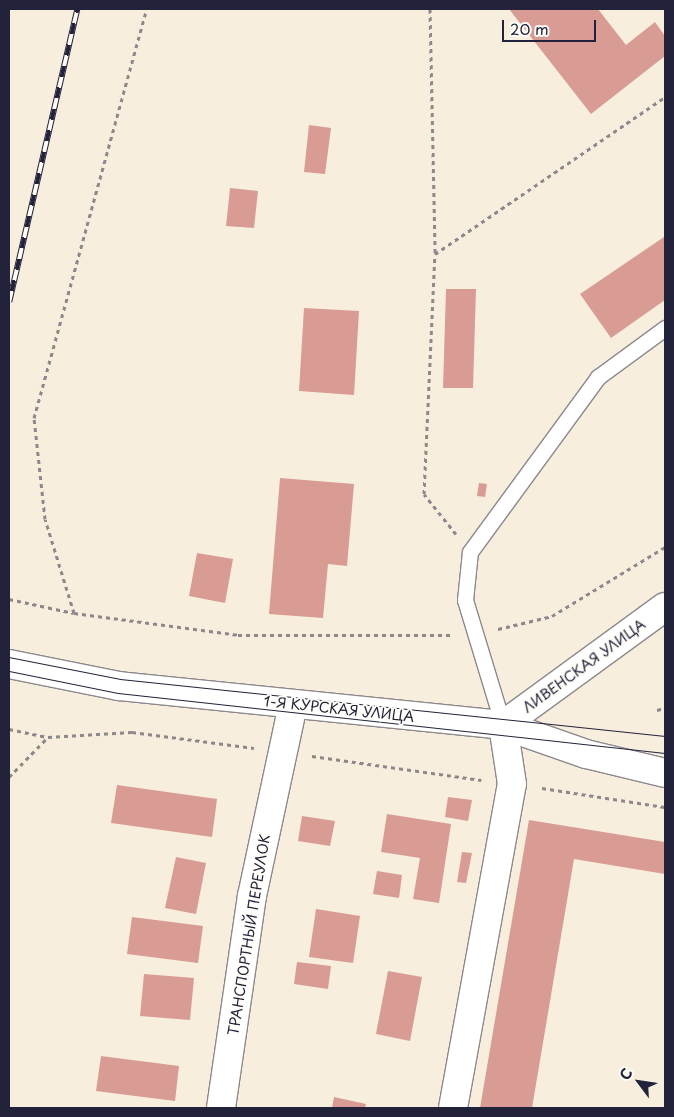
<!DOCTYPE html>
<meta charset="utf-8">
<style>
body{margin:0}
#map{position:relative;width:674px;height:1117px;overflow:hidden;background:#f8eedd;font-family:"Playpen Sans",sans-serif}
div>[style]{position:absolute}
.building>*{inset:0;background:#d99c94}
.path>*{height:3px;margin-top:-1.5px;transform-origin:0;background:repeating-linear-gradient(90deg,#8d888c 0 4px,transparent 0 8px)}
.roads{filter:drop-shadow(1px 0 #8d888c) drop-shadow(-1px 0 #8d888c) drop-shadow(0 1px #8d888c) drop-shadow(0 -1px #8d888c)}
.service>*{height:15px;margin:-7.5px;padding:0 7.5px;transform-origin:7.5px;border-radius:7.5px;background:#fff}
.minor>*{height:28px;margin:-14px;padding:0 14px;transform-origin:14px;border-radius:14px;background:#fff}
.tertiary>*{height:28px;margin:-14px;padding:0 14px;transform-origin:14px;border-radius:14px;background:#fff}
.primary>*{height:28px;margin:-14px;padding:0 14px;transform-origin:14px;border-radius:14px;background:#fff}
.tram>*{height:1px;margin:-0.5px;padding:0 0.5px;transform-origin:0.5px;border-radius:0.5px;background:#22223b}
.rail>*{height:5.5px;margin-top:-2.75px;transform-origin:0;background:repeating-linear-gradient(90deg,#fdfcf7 0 11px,#22223b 0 22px);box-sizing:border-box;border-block:1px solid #22223b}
span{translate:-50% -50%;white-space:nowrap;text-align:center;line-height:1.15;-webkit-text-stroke:4px #fdfcf7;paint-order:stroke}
.street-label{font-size:14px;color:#22223b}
.frame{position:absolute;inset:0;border:10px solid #22223b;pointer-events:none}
.north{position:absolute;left:614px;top:1057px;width:50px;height:50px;-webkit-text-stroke:4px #fdfcf7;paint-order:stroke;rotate:301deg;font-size:14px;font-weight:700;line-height:20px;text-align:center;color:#22223b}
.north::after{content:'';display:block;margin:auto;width:18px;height:22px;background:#22223b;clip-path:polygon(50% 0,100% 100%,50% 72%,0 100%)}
.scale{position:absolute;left:502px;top:20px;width:94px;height:22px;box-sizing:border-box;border:2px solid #22223b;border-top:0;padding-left:6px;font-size:15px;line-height:18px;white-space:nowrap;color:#22223b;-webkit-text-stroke:4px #fdfcf7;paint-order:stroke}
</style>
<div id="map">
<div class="building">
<i style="clip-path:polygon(509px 9px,598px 9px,626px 45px,655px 22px,665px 36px,665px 56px,591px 114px)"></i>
<i style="clip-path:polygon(309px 125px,331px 128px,325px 174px,304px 172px)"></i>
<i style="clip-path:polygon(230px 188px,258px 191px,254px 228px,226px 226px)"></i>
<i style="clip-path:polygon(664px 237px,665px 300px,611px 338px,580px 294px)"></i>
<i style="clip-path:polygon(446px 289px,476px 289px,473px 388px,443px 388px)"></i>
<i style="clip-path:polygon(304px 308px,359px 311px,354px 395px,299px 391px)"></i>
<i style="clip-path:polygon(280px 478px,354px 484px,347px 566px,328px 564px,323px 618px,269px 614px)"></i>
<i style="clip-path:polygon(479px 483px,487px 484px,485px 497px,477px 496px)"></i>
<i style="clip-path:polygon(197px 553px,233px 559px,225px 603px,189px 596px)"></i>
<i style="clip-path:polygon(117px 785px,217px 799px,212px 837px,111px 823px)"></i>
<i style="clip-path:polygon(448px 797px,472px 800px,468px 821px,445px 817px)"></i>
<i style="clip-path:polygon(387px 814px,451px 824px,439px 903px,413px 899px,420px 858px,381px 852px)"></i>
<i style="clip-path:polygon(302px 816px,335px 821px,330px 846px,298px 841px)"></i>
<i style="clip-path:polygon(529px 820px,665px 842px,665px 874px,574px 859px,532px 1108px,480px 1108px)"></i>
<i style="clip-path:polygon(462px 852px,472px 853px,466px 883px,457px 882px)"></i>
<i style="clip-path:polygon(176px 857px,206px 863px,196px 914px,165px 908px)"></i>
<i style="clip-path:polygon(377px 871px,402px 875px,399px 898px,373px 894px)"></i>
<i style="clip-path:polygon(316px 909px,360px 916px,353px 963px,309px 957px)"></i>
<i style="clip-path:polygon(132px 917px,203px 926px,198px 963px,127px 954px)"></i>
<i style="clip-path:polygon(297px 962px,331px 966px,328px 989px,294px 984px)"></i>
<i style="clip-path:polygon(388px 971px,422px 977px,410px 1041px,376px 1034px)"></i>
<i style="clip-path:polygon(144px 974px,194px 978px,190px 1020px,140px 1016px)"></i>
<i style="clip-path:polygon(101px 1056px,179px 1066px,175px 1101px,96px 1091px)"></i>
<i style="clip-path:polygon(334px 1097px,366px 1104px,365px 1108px,332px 1108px)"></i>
</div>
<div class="path">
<i style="left:430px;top:9px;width:244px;rotate:88.8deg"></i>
<i style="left:456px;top:534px;width:51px;rotate:-128.7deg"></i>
<i style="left:424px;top:494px;width:240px;rotate:-87.4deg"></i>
<i style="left:435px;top:254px;width:278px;rotate:-34.3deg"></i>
<i style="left:9px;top:599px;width:66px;rotate:12.2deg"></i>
<i style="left:74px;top:613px;width:165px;rotate:7.6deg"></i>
<i style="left:238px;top:635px;width:215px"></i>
<i style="left:74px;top:613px;width:98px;rotate:-107.1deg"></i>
<i style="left:45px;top:519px;width:102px;rotate:-96.2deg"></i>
<i style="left:34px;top:418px;width:424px;rotate:-74.6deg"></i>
<i style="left:498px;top:629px;width:56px;rotate:-13.5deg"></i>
<i style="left:552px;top:616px;width:132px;rotate:-31.4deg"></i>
<i style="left:657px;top:710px;width:8px;rotate:-14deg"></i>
<i style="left:9px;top:729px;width:40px;rotate:12deg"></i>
<i style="left:48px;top:737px;width:84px;rotate:-3.4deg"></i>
<i style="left:132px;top:732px;width:123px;rotate:7.5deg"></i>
<i style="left:312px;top:756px;width:171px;rotate:8.1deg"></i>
<i style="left:9px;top:777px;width:54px;rotate:-45.7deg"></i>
<i style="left:542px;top:788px;width:124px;rotate:8.8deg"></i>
</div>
<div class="roads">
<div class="service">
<i style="left:503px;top:725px;width:131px;rotate:-106.9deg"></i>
<i style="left:465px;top:600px;width:48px;rotate:-84.1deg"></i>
<i style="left:470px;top:552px;width:217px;rotate:-53.8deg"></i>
<i style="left:598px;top:377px;width:83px;rotate:-36.2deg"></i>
</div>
<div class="minor">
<i style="left:221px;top:1108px;width:214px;rotate:-81.7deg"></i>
<i style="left:252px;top:896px;width:196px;rotate:-77.9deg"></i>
<i style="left:453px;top:1108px;width:329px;rotate:-79.7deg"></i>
<i style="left:512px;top:784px;width:60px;rotate:-98.7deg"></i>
</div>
<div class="tertiary">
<i style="left:503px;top:725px;width:88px;rotate:19.3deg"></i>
<i style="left:586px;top:754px;width:81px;rotate:13.5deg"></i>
</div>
<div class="primary">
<i style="left:9px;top:664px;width:112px;rotate:11.3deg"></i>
<i style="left:119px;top:686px;width:386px;rotate:5.8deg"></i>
<i style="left:503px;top:725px;width:200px;rotate:-36.1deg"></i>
</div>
</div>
<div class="tram">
<i style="left:9px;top:657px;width:113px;rotate:11.2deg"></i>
<i style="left:120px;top:679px;width:548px;rotate:5.97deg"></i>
<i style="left:9px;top:671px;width:111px;rotate:11.4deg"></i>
<i style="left:118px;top:693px;width:550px;rotate:6.26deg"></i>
</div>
<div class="rail">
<i style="left:9px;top:302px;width:301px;rotate:-76.9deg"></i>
</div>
<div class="street-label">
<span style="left:584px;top:666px;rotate:-36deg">ЛИВЕНСКАЯ УЛИЦА</span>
<span style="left:339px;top:709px;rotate:6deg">1-Я КУРСКАЯ УЛИЦА</span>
<span style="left:249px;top:935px;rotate:-81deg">ТРАНСПОРТНЫЙ ПЕРЕУЛОК</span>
</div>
<div class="frame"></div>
<div class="north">С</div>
<div class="scale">20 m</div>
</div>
